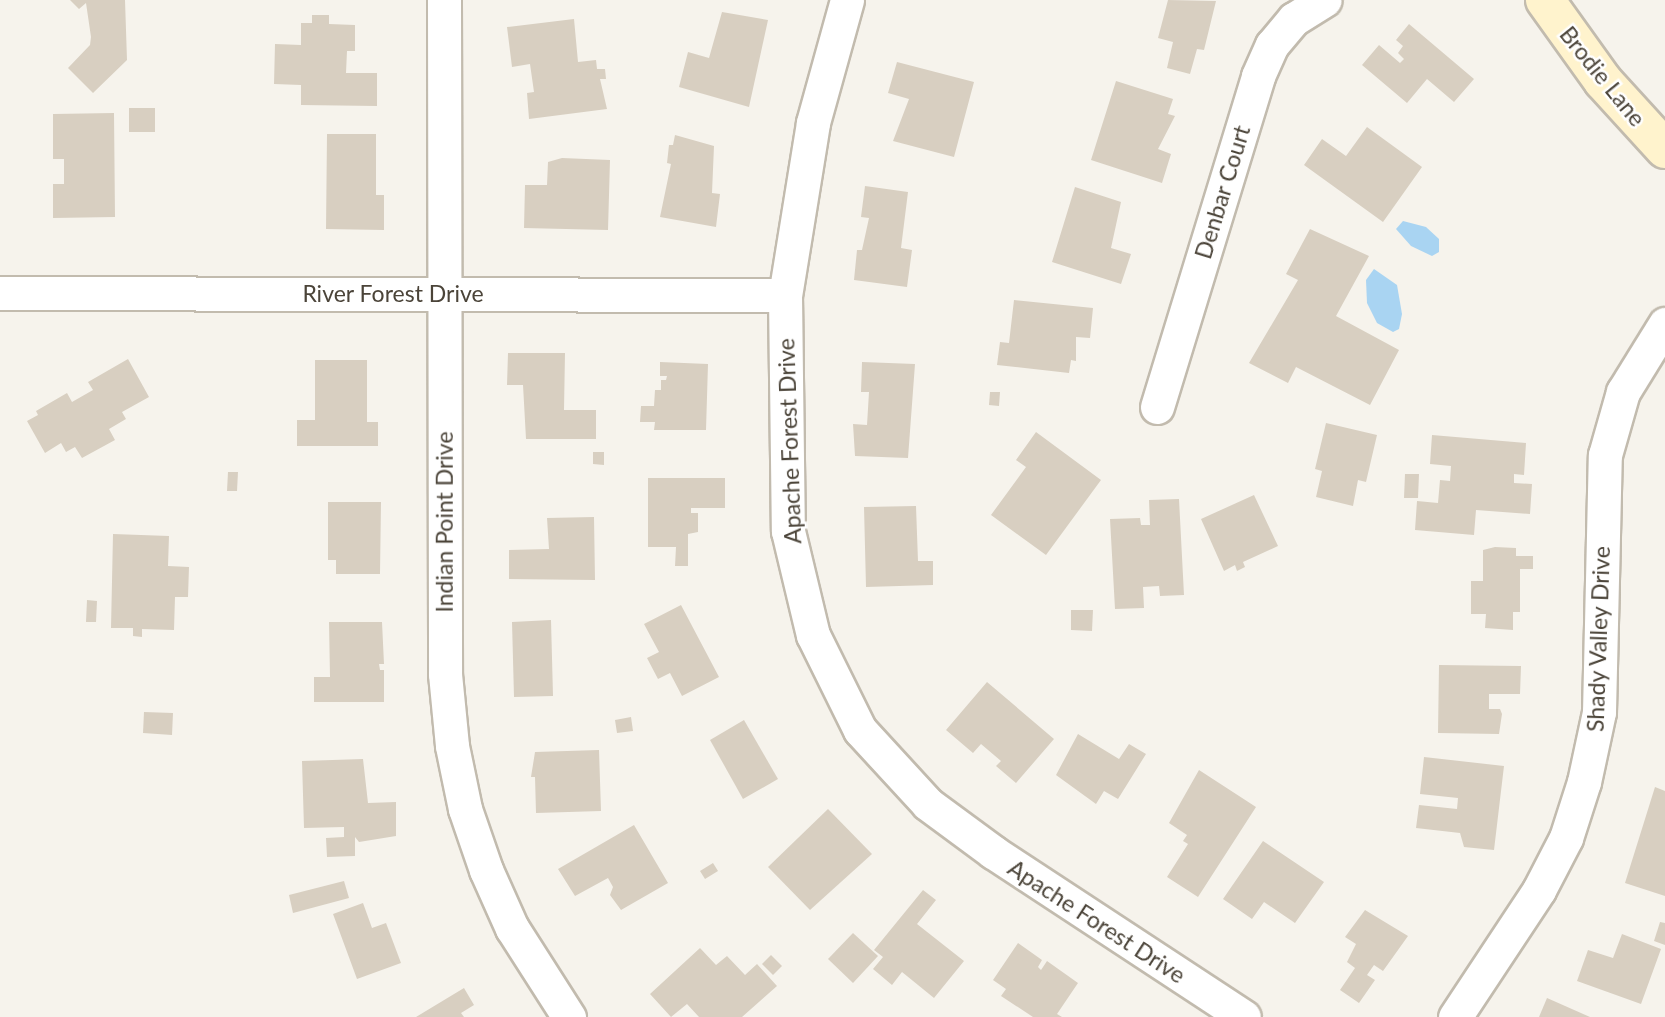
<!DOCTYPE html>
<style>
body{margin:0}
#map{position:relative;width:1665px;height:1017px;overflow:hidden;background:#f6f3ec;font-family:Lato,sans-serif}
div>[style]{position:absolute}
.water>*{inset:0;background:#a9d4f2}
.building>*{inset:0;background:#d8cfc1}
.roads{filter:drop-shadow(2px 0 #c2bbae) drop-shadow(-2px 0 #c2bbae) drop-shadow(0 2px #c2bbae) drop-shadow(0 -2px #c2bbae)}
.street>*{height:33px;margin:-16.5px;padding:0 16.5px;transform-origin:16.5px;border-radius:16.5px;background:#fff}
.secondary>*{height:38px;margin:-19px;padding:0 19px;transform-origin:19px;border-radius:19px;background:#fff3cd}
span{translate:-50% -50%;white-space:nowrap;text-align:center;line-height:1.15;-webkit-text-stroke:5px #fff;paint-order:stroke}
.street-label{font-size:23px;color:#4b4439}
</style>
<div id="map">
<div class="water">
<i style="clip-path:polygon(1403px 221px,1426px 227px,1439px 239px,1439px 252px,1432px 256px,1411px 246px,1396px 229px)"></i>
<i style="clip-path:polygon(1374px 269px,1397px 285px,1402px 314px,1399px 329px,1393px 332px,1377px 323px,1367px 303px,1366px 280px)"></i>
</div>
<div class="building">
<i style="clip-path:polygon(70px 0,125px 0,127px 60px,93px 93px,68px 68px,90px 45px,91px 37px,86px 3px,79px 9px)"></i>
<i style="clip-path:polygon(1168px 0,1216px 1px,1204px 50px,1197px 49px,1190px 74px,1167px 68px,1173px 42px,1158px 38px)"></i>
<i style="clip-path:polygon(722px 12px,768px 20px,749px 107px,679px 87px,688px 52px,709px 58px)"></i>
<i style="clip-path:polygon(312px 15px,329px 15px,329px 24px,355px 25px,355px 51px,347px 51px,346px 73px,377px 73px,377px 106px,301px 105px,301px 85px,274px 84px,275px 44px,301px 45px,301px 23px,312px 23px)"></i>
<i style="clip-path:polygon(574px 19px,578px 62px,596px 60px,597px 69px,605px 69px,606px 79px,600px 79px,607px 109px,529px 119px,527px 93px,534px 92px,530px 64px,512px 67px,507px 27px)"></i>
<i style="clip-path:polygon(1409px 24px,1474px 79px,1454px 102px,1427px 79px,1407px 103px,1362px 65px,1379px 45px,1400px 63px,1404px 59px,1398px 53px,1403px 46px,1396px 40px)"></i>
<i style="clip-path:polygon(897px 62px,974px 82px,954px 157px,893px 141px,909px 99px,888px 93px)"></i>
<i style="clip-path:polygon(1116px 81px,1173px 99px,1168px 114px,1175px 116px,1158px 149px,1171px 154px,1162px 183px,1091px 160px)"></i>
<i style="clip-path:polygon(129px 108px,155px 108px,155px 132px,129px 132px)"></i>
<i style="clip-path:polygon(114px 113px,115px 217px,53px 218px,53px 184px,64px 184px,64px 159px,53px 159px,53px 114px)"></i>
<i style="clip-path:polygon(1367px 127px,1422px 167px,1383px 222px,1304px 165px,1322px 139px,1346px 156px)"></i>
<i style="clip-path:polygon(327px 134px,376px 134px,376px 195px,384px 195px,384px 230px,326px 229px)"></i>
<i style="clip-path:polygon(675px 135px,714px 146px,712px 193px,720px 194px,716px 227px,660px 217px,671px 164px,667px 163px,669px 145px,673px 145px)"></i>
<i style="clip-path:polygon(562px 158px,610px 160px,608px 230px,524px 228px,525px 185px,547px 185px,548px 162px)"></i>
<i style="clip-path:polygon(865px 186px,908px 192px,901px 248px,912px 250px,907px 287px,854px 280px,857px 250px,862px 250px,869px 218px,861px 217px)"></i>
<i style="clip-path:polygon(1075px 187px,1121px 202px,1111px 248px,1131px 254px,1121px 284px,1052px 262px)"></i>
<i style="clip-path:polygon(1310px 229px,1369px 256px,1336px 316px,1399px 350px,1370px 405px,1296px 367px,1288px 383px,1249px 363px,1298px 280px,1286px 274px)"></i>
<i style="clip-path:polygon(1014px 300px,1093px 308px,1090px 338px,1076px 337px,1076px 361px,1071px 360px,1069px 373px,997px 365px,1000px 342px,1009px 343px)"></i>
<i style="clip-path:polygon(508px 353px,565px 353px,564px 410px,596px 410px,596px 439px,526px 439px,523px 385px,507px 385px)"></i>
<i style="clip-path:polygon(128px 359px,149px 397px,122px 412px,126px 419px,109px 429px,115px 440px,82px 458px,75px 447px,66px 452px,61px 443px,45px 453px,27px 421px,38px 415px,36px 411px,67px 393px,72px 402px,93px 390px,88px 382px)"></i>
<i style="clip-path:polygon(315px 360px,367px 360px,367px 422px,378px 422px,378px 446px,297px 446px,297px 420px,315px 420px)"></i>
<i style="clip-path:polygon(660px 362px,708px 364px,706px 430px,654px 430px,655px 422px,640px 422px,641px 406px,654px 406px,655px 390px,661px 390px,661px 380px,666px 380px,667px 376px,660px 376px)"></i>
<i style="clip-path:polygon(862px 362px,915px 364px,908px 458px,855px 456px,853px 424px,867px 425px,869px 392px,861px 392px)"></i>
<i style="clip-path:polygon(990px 392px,1000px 392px,999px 406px,989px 405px)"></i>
<i style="clip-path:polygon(1326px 423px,1377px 435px,1366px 482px,1358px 480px,1353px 506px,1316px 497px,1322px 471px,1315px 469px)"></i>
<i style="clip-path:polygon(1036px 432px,1101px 480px,1046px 555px,991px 515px,1026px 467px,1016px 460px)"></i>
<i style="clip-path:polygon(1432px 435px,1526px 443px,1524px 475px,1514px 474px,1514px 483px,1532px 484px,1530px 514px,1476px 510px,1474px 535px,1415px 530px,1417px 501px,1438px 503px,1440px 480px,1450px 481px,1451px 466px,1430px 464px)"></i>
<i style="clip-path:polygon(593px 452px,604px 452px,604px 465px,593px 464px)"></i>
<i style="clip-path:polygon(228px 472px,238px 472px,237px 491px,227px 491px)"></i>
<i style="clip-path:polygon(1405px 474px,1419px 474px,1418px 498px,1404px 498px)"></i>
<i style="clip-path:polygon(648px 478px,725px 478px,725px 508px,691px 508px,691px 513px,698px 513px,698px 532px,688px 534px,688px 566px,675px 566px,676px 547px,648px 547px)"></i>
<i style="clip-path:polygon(1254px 495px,1278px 546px,1243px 562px,1245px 567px,1237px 571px,1235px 565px,1224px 571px,1201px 519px)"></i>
<i style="clip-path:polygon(1179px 499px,1184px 595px,1160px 596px,1159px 586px,1143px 587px,1144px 608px,1115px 609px,1110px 519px,1140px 518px,1141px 525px,1150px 525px,1149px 500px)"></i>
<i style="clip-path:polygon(328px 502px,381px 502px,380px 574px,336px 574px,336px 560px,328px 560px)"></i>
<i style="clip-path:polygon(916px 506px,918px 561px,933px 561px,933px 585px,866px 587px,864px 507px)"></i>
<i style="clip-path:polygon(594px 517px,595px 580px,509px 579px,509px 550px,549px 549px,547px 518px)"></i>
<i style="clip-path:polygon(113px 534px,169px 536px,168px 566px,189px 567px,188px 597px,175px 597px,174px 630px,142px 629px,142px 637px,133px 636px,133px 628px,111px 628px)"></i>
<i style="clip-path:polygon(1495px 547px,1516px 548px,1516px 556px,1533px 556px,1533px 569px,1520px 569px,1520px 612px,1513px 612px,1513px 630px,1485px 628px,1486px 614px,1471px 614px,1471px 581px,1483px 581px,1483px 550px)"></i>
<i style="clip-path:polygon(87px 600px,97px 601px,96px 622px,86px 622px)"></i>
<i style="clip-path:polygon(681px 605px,719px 677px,682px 696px,670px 673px,658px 679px,647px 658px,659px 652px,644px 624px)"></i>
<i style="clip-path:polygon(1071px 610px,1093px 610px,1092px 631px,1071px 630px)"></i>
<i style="clip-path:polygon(551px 620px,553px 696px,514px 697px,512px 622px)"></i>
<i style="clip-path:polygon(329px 622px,382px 622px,384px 664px,379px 664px,380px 670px,384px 670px,384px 702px,314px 702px,314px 677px,330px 677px)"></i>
<i style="clip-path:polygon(1439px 665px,1521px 666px,1520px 694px,1489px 694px,1489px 709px,1500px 709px,1502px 714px,1499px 734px,1438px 733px)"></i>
<i style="clip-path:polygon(987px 682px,1054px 739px,1016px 783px,996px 766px,1001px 761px,981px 744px,973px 753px,946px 730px)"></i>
<i style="clip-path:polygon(144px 712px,173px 713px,172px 735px,143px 733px)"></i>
<i style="clip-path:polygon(631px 717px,633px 731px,617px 733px,615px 720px)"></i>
<i style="clip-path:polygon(744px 720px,778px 779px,743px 799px,710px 740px)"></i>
<i style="clip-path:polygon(1078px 734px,1119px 759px,1129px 744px,1146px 754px,1118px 799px,1104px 791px,1096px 804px,1056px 775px)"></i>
<i style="clip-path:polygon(599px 750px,601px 811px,536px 813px,535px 777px,531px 777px,535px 752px)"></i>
<i style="clip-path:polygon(1424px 757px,1504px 766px,1494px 850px,1464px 847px,1460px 833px,1416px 828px,1419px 805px,1457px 809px,1458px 798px,1420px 794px)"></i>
<i style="clip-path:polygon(363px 759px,368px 803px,396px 802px,396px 836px,359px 842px,355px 837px,355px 856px,327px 857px,326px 838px,344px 837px,344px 827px,304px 828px,302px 761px)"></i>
<i style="clip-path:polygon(1199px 770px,1256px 807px,1198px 897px,1167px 877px,1188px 844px,1183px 841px,1187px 835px,1169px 823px)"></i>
<i style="clip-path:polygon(1655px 787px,1665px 791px,1665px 896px,1625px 883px)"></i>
<i style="clip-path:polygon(828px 809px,872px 854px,810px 910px,768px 867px)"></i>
<i style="clip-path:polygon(634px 825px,668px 883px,621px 910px,610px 895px,613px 887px,608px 878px,575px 896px,558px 869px)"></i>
<i style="clip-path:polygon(1263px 841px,1324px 882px,1295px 923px,1264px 902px,1252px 919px,1223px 899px)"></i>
<i style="clip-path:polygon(713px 863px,718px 871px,705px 879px,700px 871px)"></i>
<i style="clip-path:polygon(344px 881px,349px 898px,293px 913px,289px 895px)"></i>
<i style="clip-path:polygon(923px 890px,936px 900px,917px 924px,964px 961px,934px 998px,902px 972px,892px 985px,873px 969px,883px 957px,874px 950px)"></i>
<i style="clip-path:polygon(363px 903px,372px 928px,386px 923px,401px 963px,357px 979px,333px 914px)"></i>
<i style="clip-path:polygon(1365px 910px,1408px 936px,1383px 971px,1374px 965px,1367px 975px,1375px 980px,1359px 1003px,1340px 990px,1355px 968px,1347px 962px,1356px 944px,1345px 937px)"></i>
<i style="clip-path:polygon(1660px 922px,1665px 923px,1665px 945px,1654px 941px)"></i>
<i style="clip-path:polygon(853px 933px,878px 956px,853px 983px,828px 959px)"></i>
<i style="clip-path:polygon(1622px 934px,1661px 949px,1641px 1004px,1577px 981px,1588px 950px,1613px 958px)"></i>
<i style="clip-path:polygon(1018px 943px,1042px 960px,1038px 967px,1041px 970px,1047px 961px,1078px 983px,1057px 1014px,1062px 1017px,1033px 1017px,1001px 996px,1006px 989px,993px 980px)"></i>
<i style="clip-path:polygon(700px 948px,716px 965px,727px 956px,745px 975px,757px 964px,777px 986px,742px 1017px,699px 1017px,687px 1004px,671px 1017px,650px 994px)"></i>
<i style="clip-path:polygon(771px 955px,782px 966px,773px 975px,762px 964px)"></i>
<i style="clip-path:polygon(464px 988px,474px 1005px,461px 1013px,464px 1017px,416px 1017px)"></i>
<i style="clip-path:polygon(1547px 998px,1590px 1017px,1539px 1017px)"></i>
</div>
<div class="roads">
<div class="street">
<i style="left:444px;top:0;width:674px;rotate:89.91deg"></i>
<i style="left:445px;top:674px;width:72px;rotate:84.4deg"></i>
<i style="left:452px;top:746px;width:64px;rotate:78.3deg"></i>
<i style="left:465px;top:809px;width:65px;rotate:71deg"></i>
<i style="left:486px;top:870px;width:64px;rotate:65.9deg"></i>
<i style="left:512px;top:928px;width:106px;rotate:57.4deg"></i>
<i style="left:847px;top:0;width:128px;rotate:105.5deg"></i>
<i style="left:813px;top:123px;width:174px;rotate:99.2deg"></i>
<i style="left:785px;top:295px;width:236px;rotate:89.3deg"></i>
<i style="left:788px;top:531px;width:107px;rotate:76.5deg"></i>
<i style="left:813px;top:635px;width:106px;rotate:63.7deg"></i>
<i style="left:860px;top:730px;width:100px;rotate:47.4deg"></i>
<i style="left:928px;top:804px;width:81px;rotate:36.4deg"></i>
<i style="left:993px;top:852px;width:300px;rotate:33.3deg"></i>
<i style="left:0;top:293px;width:785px;rotate:0.15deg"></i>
<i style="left:1157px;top:407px;width:346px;rotate:-73deg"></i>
<i style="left:1258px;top:76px;width:34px;rotate:-66deg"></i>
<i style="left:1272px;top:45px;width:34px;rotate:-50deg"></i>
<i style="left:1294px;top:19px;width:36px;rotate:-32deg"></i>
<i style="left:1455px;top:1017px;width:152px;rotate:-56.5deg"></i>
<i style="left:1539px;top:890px;width:59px;rotate:-62.6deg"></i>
<i style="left:1566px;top:838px;width:59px;rotate:-72.2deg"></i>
<i style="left:1584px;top:782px;width:72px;rotate:-77.9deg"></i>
<i style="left:1599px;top:712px;width:257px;rotate:-88.7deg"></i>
<i style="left:1605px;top:455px;width:66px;rotate:-74.1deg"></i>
<i style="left:1623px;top:392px;width:80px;rotate:-58.3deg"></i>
</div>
<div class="secondary">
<i style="left:1545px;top:0;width:100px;rotate:54.4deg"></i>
<i style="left:1603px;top:81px;width:92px;rotate:47.6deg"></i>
</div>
</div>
<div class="street-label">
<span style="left:1603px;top:76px;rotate:51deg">Brodie Lane</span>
<span style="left:1222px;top:192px;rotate:-73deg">Denbar Court</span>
<span style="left:393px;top:293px">River Forest Drive</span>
<span style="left:789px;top:441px;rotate:-92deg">Apache Forest Drive</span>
<span style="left:444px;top:522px;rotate:-90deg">Indian Point Drive</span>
<span style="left:1598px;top:639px;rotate:-88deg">Shady Valley Drive</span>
<span style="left:1097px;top:921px;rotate:33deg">Apache Forest Drive</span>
</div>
</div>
